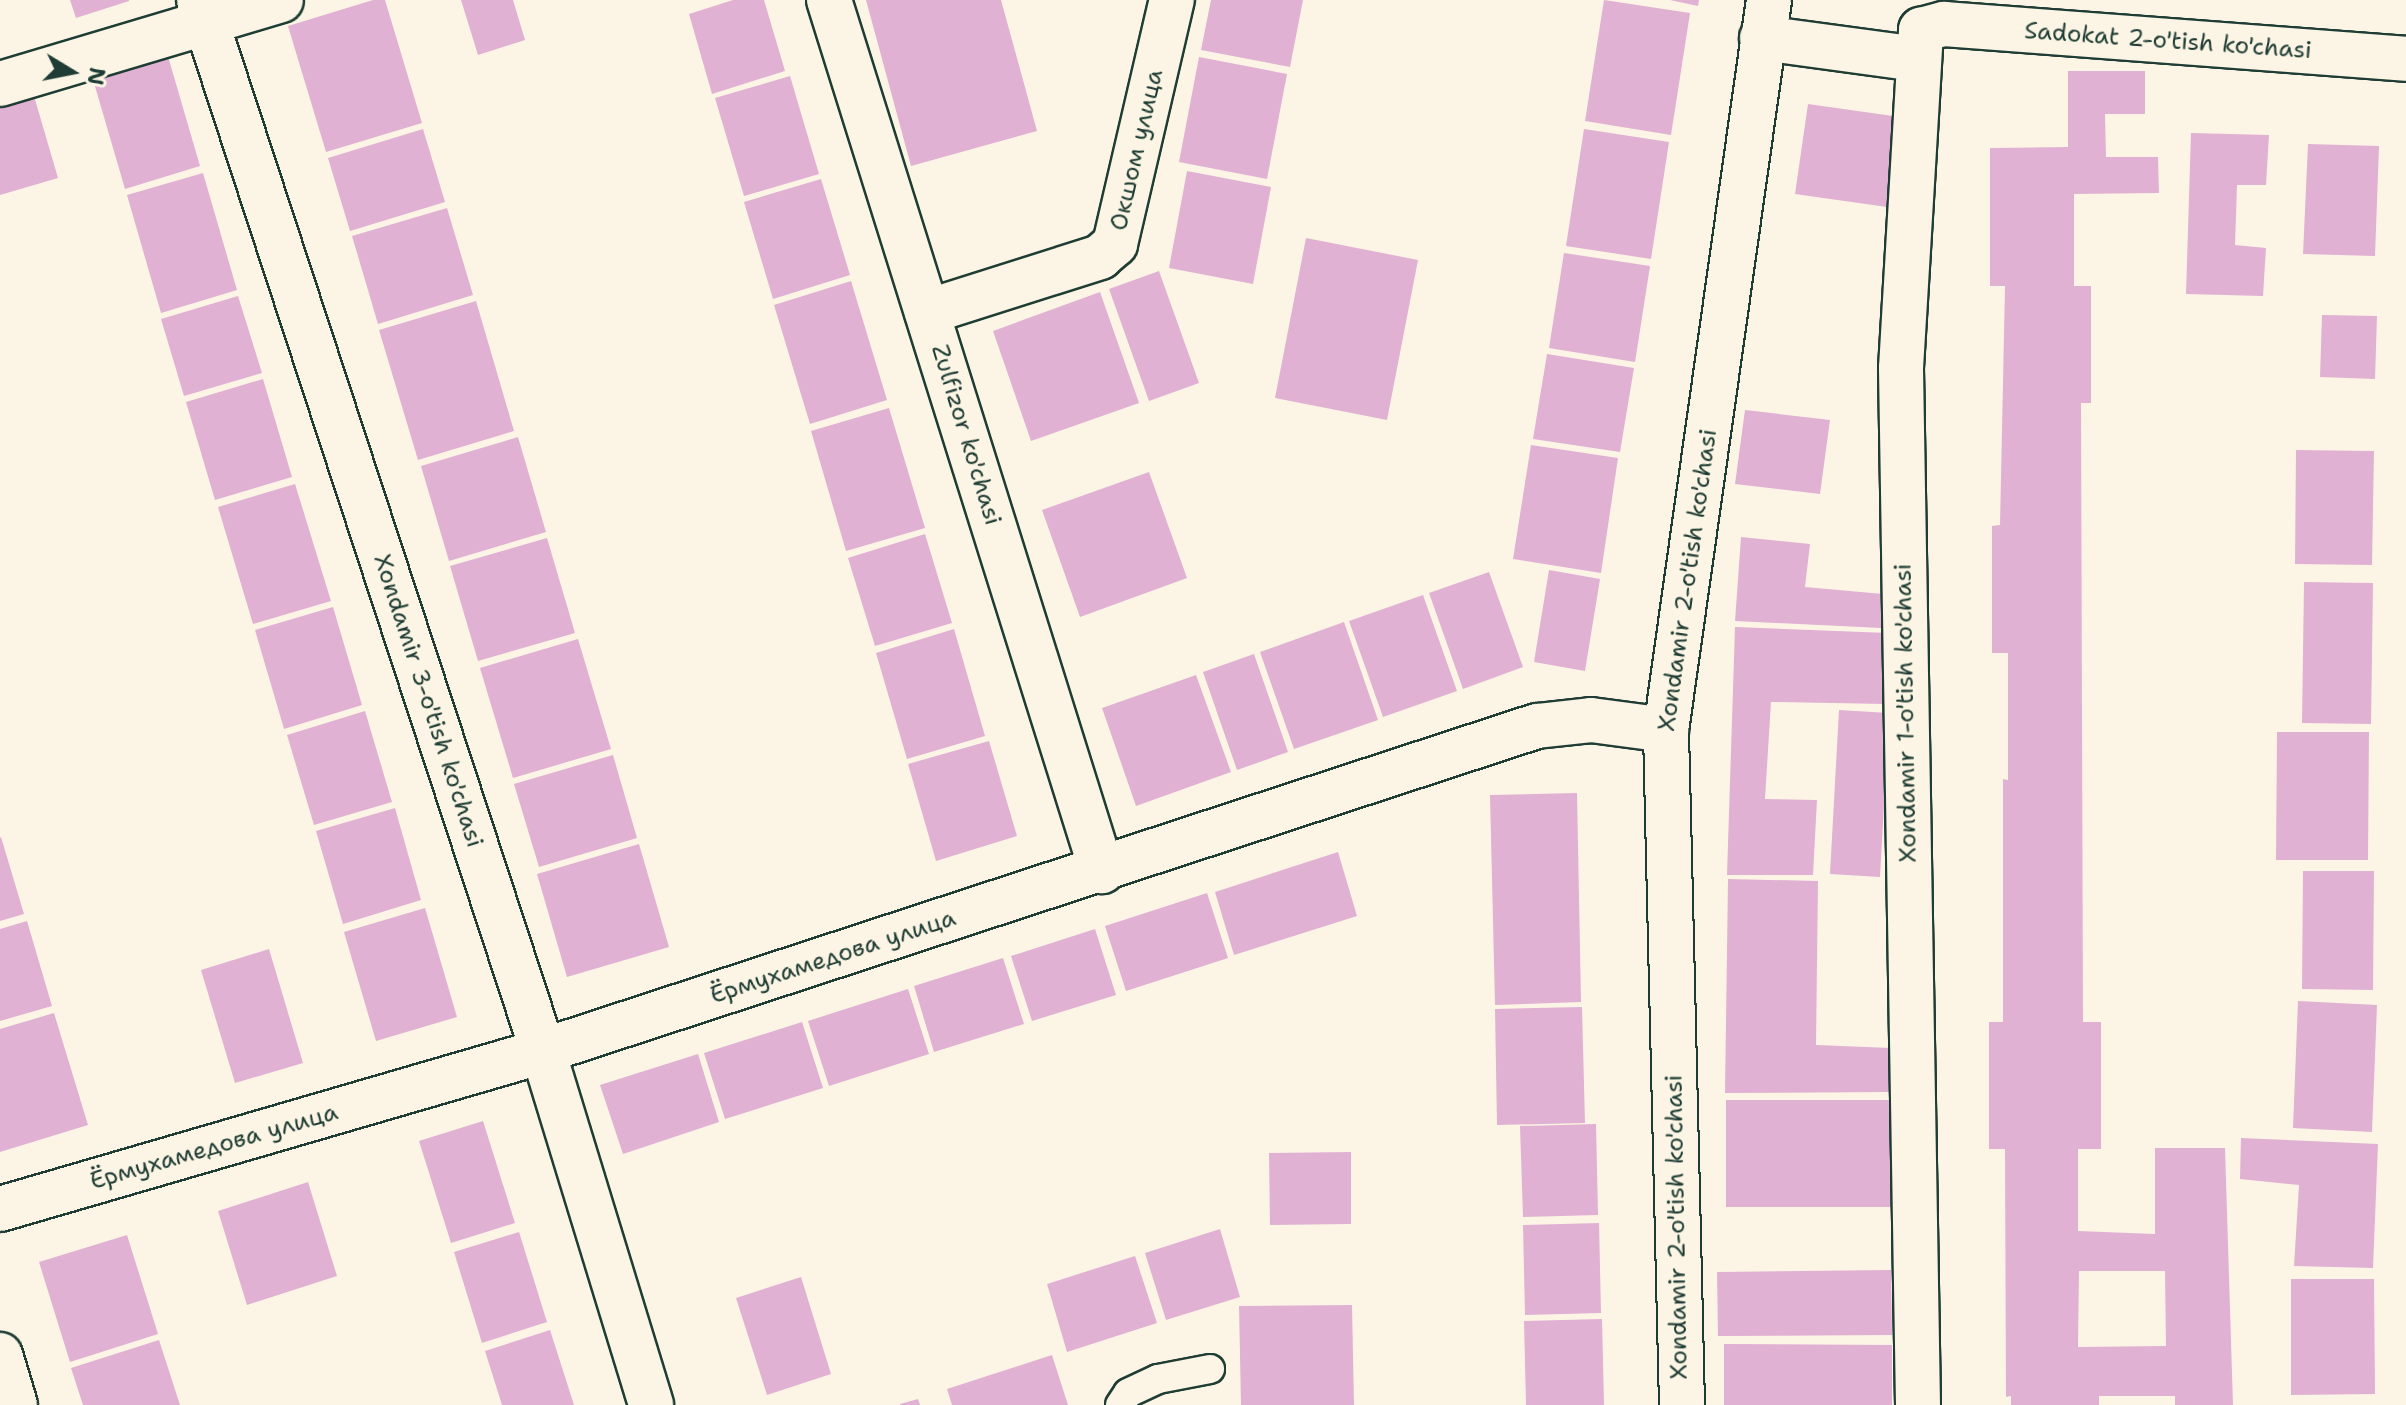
<!DOCTYPE html>
<meta charset="utf-8">
<style>
body{margin:0}
#map{position:relative;width:2406px;height:1405px;overflow:hidden;background:#fcf5e5;font-family:"Shantell Sans",sans-serif}
div>[style]{position:absolute}
.building>*{inset:0;background:#e0b1d3}
.roads{filter:drop-shadow(2px 0 #1f3d34) drop-shadow(-2px 0 #1f3d34) drop-shadow(0 2px #1f3d34) drop-shadow(0 -2px #1f3d34)}
.service>*{height:28px;margin:-14px;padding:0 14px;transform-origin:14px;border-radius:14px;background:#fcf5e5}
.minor>*{height:44px;margin:-22px;padding:0 22px;transform-origin:22px;border-radius:22px;background:#fcf5e5}
span{translate:-50% -50%;white-space:nowrap;text-align:center;line-height:1.15;-webkit-text-stroke:7px #fcf5e5;paint-order:stroke}
.street-label{font-size:24px;color:#1f3d34}
.north{position:absolute;left:32px;top:32px;width:80px;height:80px;-webkit-text-stroke:6px #fcf5e5;paint-order:stroke;rotate:100deg;font-size:22px;font-weight:700;line-height:32px;text-align:center;color:#1f3d34}
.north::after{content:'';display:block;margin:auto;width:28px;height:36px;background:#1f3d34;clip-path:polygon(50% 0,100% 100%,50% 72%,0 100%)}
</style>
<div id="map">
<div class="building">
<i style="clip-path:polygon(70px 0,129px 0,129px 1px,76px 18px)"></i>
<i style="clip-path:polygon(373px 0,385px 0,422px 123px,326px 152px,288px 26px)"></i>
<i style="clip-path:polygon(461px 0,513px 0,525px 40px,478px 55px)"></i>
<i style="clip-path:polygon(733px 0,764px 0,785px 71px,712px 94px,689px 14px)"></i>
<i style="clip-path:polygon(866px 0,1001px 0,1037px 131px,911px 166px)"></i>
<i style="clip-path:polygon(1211px 0,1303px 0,1290px 67px,1201px 50px)"></i>
<i style="clip-path:polygon(1604px 0,1690px 13px,1671px 135px,1585px 121px)"></i>
<i style="clip-path:polygon(1670px 0,1699px 0,1698px 6px)"></i>
<i style="clip-path:polygon(167px 53px,200px 166px,125px 189px,92px 76px)"></i>
<i style="clip-path:polygon(1199px 57px,1287px 74px,1267px 179px,1179px 162px)"></i>
<i style="clip-path:polygon(evenodd,2068px 71px,2145px 71px,2145px 114px,2105px 114px,2106px 157px,2158px 157px,2159px 193px,2074px 194px,2074px 286px,2091px 286px,2091px 403px,2081px 403px,2083px 1022px,2101px 1022px,2101px 1149px,2078px 1149px,2078px 1231px,2155px 1234px,2155px 1148px,2225px 1148px,2233px 1405px,2175px 1405px,2175px 1396px,2099px 1396px,2099px 1405px,2011px 1405px,2011px 1396px,2006px 1397px,2005px 1149px,1989px 1149px,1989px 1022px,2003px 1022px,2003px 779px,2008px 780px,2008px 653px,1992px 653px,1992px 526px,2000px 525px,2005px 286px,1990px 286px,1990px 148px,2068px 147px,2068px 71px,2079px 1271px,2165px 1271px,2166px 1346px,2078px 1347px,2079px 1271px)"></i>
<i style="clip-path:polygon(790px 76px,819px 174px,744px 196px,715px 98px)"></i>
<i style="clip-path:polygon(34px 96px,58px 178px,0 195px,0 107px)"></i>
<i style="clip-path:polygon(1808px 104px,1900px 117px,1887px 207px,1795px 194px)"></i>
<i style="clip-path:polygon(423px 129px,445px 202px,350px 231px,328px 158px)"></i>
<i style="clip-path:polygon(1584px 129px,1669px 142px,1651px 259px,1566px 246px)"></i>
<i style="clip-path:polygon(2191px 133px,2269px 135px,2266px 185px,2237px 185px,2235px 245px,2266px 248px,2263px 296px,2186px 294px)"></i>
<i style="clip-path:polygon(2308px 144px,2379px 146px,2375px 256px,2303px 254px)"></i>
<i style="clip-path:polygon(1187px 171px,1271px 187px,1253px 284px,1169px 268px)"></i>
<i style="clip-path:polygon(203px 173px,237px 290px,161px 313px,127px 195px)"></i>
<i style="clip-path:polygon(821px 179px,850px 275px,773px 299px,744px 202px)"></i>
<i style="clip-path:polygon(447px 208px,473px 295px,378px 324px,352px 236px)"></i>
<i style="clip-path:polygon(1306px 238px,1418px 260px,1387px 420px,1275px 398px)"></i>
<i style="clip-path:polygon(1564px 253px,1650px 266px,1635px 362px,1549px 348px)"></i>
<i style="clip-path:polygon(1159px 271px,1199px 383px,1149px 401px,1109px 289px)"></i>
<i style="clip-path:polygon(851px 281px,887px 400px,810px 424px,774px 305px)"></i>
<i style="clip-path:polygon(1100px 292px,1139px 403px,1031px 441px,993px 331px)"></i>
<i style="clip-path:polygon(238px 296px,262px 373px,184px 396px,161px 319px)"></i>
<i style="clip-path:polygon(476px 301px,514px 431px,418px 460px,379px 330px)"></i>
<i style="clip-path:polygon(2322px 315px,2377px 316px,2375px 379px,2320px 377px)"></i>
<i style="clip-path:polygon(1547px 354px,1634px 368px,1620px 452px,1533px 439px)"></i>
<i style="clip-path:polygon(263px 379px,292px 477px,215px 500px,186px 402px)"></i>
<i style="clip-path:polygon(889px 408px,925px 528px,846px 551px,811px 431px)"></i>
<i style="clip-path:polygon(1745px 410px,1830px 420px,1820px 494px,1735px 484px)"></i>
<i style="clip-path:polygon(518px 437px,546px 532px,449px 561px,421px 466px)"></i>
<i style="clip-path:polygon(1531px 445px,1618px 458px,1601px 573px,1513px 559px)"></i>
<i style="clip-path:polygon(2296px 450px,2374px 451px,2372px 565px,2295px 564px)"></i>
<i style="clip-path:polygon(1149px 472px,1187px 578px,1080px 617px,1042px 510px)"></i>
<i style="clip-path:polygon(295px 484px,331px 601px,253px 624px,218px 507px)"></i>
<i style="clip-path:polygon(925px 534px,952px 623px,875px 646px,848px 558px)"></i>
<i style="clip-path:polygon(1741px 537px,1810px 544px,1805px 587px,1883px 594px,1881px 628px,1735px 621px)"></i>
<i style="clip-path:polygon(547px 538px,575px 633px,478px 661px,450px 566px)"></i>
<i style="clip-path:polygon(1549px 570px,1600px 579px,1585px 671px,1534px 662px)"></i>
<i style="clip-path:polygon(1489px 572px,1523px 667px,1463px 689px,1429px 593px)"></i>
<i style="clip-path:polygon(2304px 582px,2373px 583px,2371px 724px,2302px 723px)"></i>
<i style="clip-path:polygon(1423px 595px,1457px 691px,1383px 717px,1349px 621px)"></i>
<i style="clip-path:polygon(333px 607px,362px 705px,284px 729px,255px 630px)"></i>
<i style="clip-path:polygon(1344px 622px,1378px 720px,1294px 749px,1260px 652px)"></i>
<i style="clip-path:polygon(1735px 627px,1888px 633px,1886px 704px,1771px 702px,1765px 799px,1817px 800px,1813px 875px,1727px 875px)"></i>
<i style="clip-path:polygon(954px 629px,985px 736px,907px 759px,876px 653px)"></i>
<i style="clip-path:polygon(578px 639px,611px 749px,513px 778px,480px 668px)"></i>
<i style="clip-path:polygon(1254px 654px,1288px 752px,1237px 770px,1203px 672px)"></i>
<i style="clip-path:polygon(1196px 675px,1231px 772px,1136px 806px,1102px 708px)"></i>
<i style="clip-path:polygon(1839px 710px,1889px 713px,1880px 877px,1830px 874px)"></i>
<i style="clip-path:polygon(365px 711px,392px 802px,314px 825px,287px 735px)"></i>
<i style="clip-path:polygon(2277px 732px,2369px 732px,2368px 860px,2276px 860px)"></i>
<i style="clip-path:polygon(989px 741px,1017px 836px,936px 861px,908px 764px)"></i>
<i style="clip-path:polygon(613px 755px,637px 838px,539px 867px,514px 784px)"></i>
<i style="clip-path:polygon(1577px 793px,1581px 1002px,1495px 1005px,1490px 795px)"></i>
<i style="clip-path:polygon(395px 808px,421px 900px,343px 924px,316px 831px)"></i>
<i style="clip-path:polygon(1px 837px,24px 914px,0 921px,0 838px)"></i>
<i style="clip-path:polygon(639px 844px,669px 947px,567px 977px,537px 874px)"></i>
<i style="clip-path:polygon(1338px 852px,1357px 916px,1234px 955px,1215px 892px)"></i>
<i style="clip-path:polygon(2303px 871px,2374px 871px,2373px 990px,2302px 989px)"></i>
<i style="clip-path:polygon(1728px 879px,1818px 881px,1816px 1045px,1891px 1048px,1890px 1092px,1725px 1093px)"></i>
<i style="clip-path:polygon(1207px 893px,1228px 958px,1126px 991px,1105px 926px)"></i>
<i style="clip-path:polygon(425px 908px,457px 1017px,376px 1041px,344px 932px)"></i>
<i style="clip-path:polygon(27px 921px,52px 1006px,0 1021px,0 929px)"></i>
<i style="clip-path:polygon(1095px 929px,1116px 995px,1032px 1021px,1011px 956px)"></i>
<i style="clip-path:polygon(269px 949px,303px 1063px,235px 1083px,201px 970px)"></i>
<i style="clip-path:polygon(1003px 958px,1024px 1024px,934px 1052px,914px 986px)"></i>
<i style="clip-path:polygon(908px 989px,929px 1054px,829px 1086px,808px 1021px)"></i>
<i style="clip-path:polygon(2298px 1001px,2377px 1005px,2372px 1132px,2293px 1128px)"></i>
<i style="clip-path:polygon(1582px 1007px,1585px 1123px,1497px 1125px,1495px 1009px)"></i>
<i style="clip-path:polygon(54px 1013px,88px 1125px,0 1152px,0 1029px)"></i>
<i style="clip-path:polygon(802px 1022px,823px 1088px,725px 1119px,704px 1053px)"></i>
<i style="clip-path:polygon(698px 1054px,719px 1122px,623px 1154px,600px 1085px)"></i>
<i style="clip-path:polygon(1726px 1100px,1897px 1100px,1897px 1207px,1726px 1207px)"></i>
<i style="clip-path:polygon(483px 1121px,515px 1223px,451px 1243px,419px 1141px)"></i>
<i style="clip-path:polygon(1596px 1124px,1598px 1215px,1523px 1217px,1520px 1126px)"></i>
<i style="clip-path:polygon(2241px 1138px,2378px 1144px,2373px 1268px,2294px 1266px,2299px 1185px,2240px 1179px)"></i>
<i style="clip-path:polygon(1351px 1152px,1351px 1224px,1270px 1225px,1269px 1153px)"></i>
<i style="clip-path:polygon(308px 1182px,337px 1276px,247px 1305px,218px 1211px)"></i>
<i style="clip-path:polygon(1599px 1223px,1601px 1313px,1525px 1315px,1523px 1225px)"></i>
<i style="clip-path:polygon(1220px 1229px,1240px 1297px,1166px 1320px,1145px 1253px)"></i>
<i style="clip-path:polygon(519px 1232px,547px 1322px,482px 1343px,454px 1252px)"></i>
<i style="clip-path:polygon(127px 1235px,158px 1334px,70px 1362px,39px 1262px)"></i>
<i style="clip-path:polygon(1135px 1256px,1157px 1323px,1067px 1352px,1047px 1284px)"></i>
<i style="clip-path:polygon(1891px 1270px,1892px 1335px,1718px 1336px,1717px 1272px)"></i>
<i style="clip-path:polygon(801px 1277px,831px 1374px,767px 1395px,736px 1298px)"></i>
<i style="clip-path:polygon(2291px 1279px,2374px 1279px,2375px 1394px,2291px 1395px)"></i>
<i style="clip-path:polygon(1352px 1305px,1354px 1405px,1241px 1405px,1239px 1306px)"></i>
<i style="clip-path:polygon(1602px 1319px,1604px 1405px,1526px 1405px,1524px 1321px)"></i>
<i style="clip-path:polygon(550px 1330px,574px 1405px,502px 1405px,485px 1351px)"></i>
<i style="clip-path:polygon(159px 1340px,180px 1405px,83px 1405px,71px 1368px)"></i>
<i style="clip-path:polygon(1724px 1344px,1892px 1345px,1892px 1405px,1724px 1405px)"></i>
<i style="clip-path:polygon(1052px 1355px,1068px 1405px,952px 1405px,947px 1389px)"></i>
<i style="clip-path:polygon(918px 1399px,920px 1405px,900px 1405px,900px 1404px)"></i>
</div>
<div class="roads">
<div class="service">
<i style="left:1120px;top:1405px;width:14px;rotate:-56deg"></i>
<i style="left:1128px;top:1393px;width:33px;rotate:-25deg"></i>
<i style="left:1158px;top:1379px;width:53px;rotate:-10.9deg"></i>
</div>
<div class="minor">
<i style="left:199px;top:0;width:1106px;rotate:71.88deg"></i>
<i style="left:543px;top:1051px;width:370px;rotate:73deg"></i>
<i style="left:829px;top:0;width:913px;rotate:72.6deg"></i>
<i style="left:1762px;top:38px;width:156px;rotate:7.7deg"></i>
<i style="left:0;top:84px;width:293px;rotate:-16.6deg"></i>
<i style="left:927px;top:312px;width:182px;rotate:-17.6deg"></i>
<i style="left:1100px;top:257px;width:20px;rotate:-41deg"></i>
<i style="left:1115px;top:244px;width:251px;rotate:-76.9deg"></i>
<i style="left:0;top:1209px;width:566px;rotate:-16.22deg"></i>
<i style="left:543px;top:1051px;width:1046px;rotate:-18.11deg"></i>
<i style="left:1537px;top:726px;width:54px;rotate:-6.3deg"></i>
<i style="left:1591px;top:720px;width:76px;rotate:7.6deg"></i>
<i style="left:0;top:1355px;width:52px;rotate:73.3deg"></i>
<i style="left:1682px;top:1405px;width:675px;rotate:-91.36deg"></i>
<i style="left:1666px;top:730px;width:737px;rotate:-81.97deg"></i>
<i style="left:1918px;top:1405px;width:1037px;rotate:-90.94deg"></i>
<i style="left:1901px;top:368px;width:339px;rotate:-86.6deg"></i>
<i style="left:1921px;top:30px;width:24px;rotate:-15deg"></i>
<i style="left:1944px;top:24px;width:463px;rotate:4.3deg"></i>
</div>
</div>
<div class="street-label">
<span style="left:2168px;top:41px;rotate:4deg">Sadokat 2-o'tish ko'chasi</span>
<span style="left:1137px;top:150px;rotate:-77deg">Окшом улица</span>
<span style="left:966px;top:435px;rotate:73deg">Zulfizor ko'chasi</span>
<span style="left:1688px;top:580px;rotate:-82deg">Xondamir 2-o'tish ko'chasi</span>
<span style="left:428px;top:701px;rotate:72deg">Xondamir 3-o'tish ko'chasi</span>
<span style="left:1906px;top:713px;rotate:-91deg">Xondamir 1-o'tish ko'chasi</span>
<span style="left:833px;top:957px;rotate:-18deg">Ёрмухамедова улица</span>
<span style="left:214px;top:1147px;rotate:-16deg">Ёрмухамедова улица</span>
<span style="left:1677px;top:1227px;rotate:-91deg">Xondamir 2-o'tish ko'chasi</span>
</div>
<div class="north">N</div>
</div>
